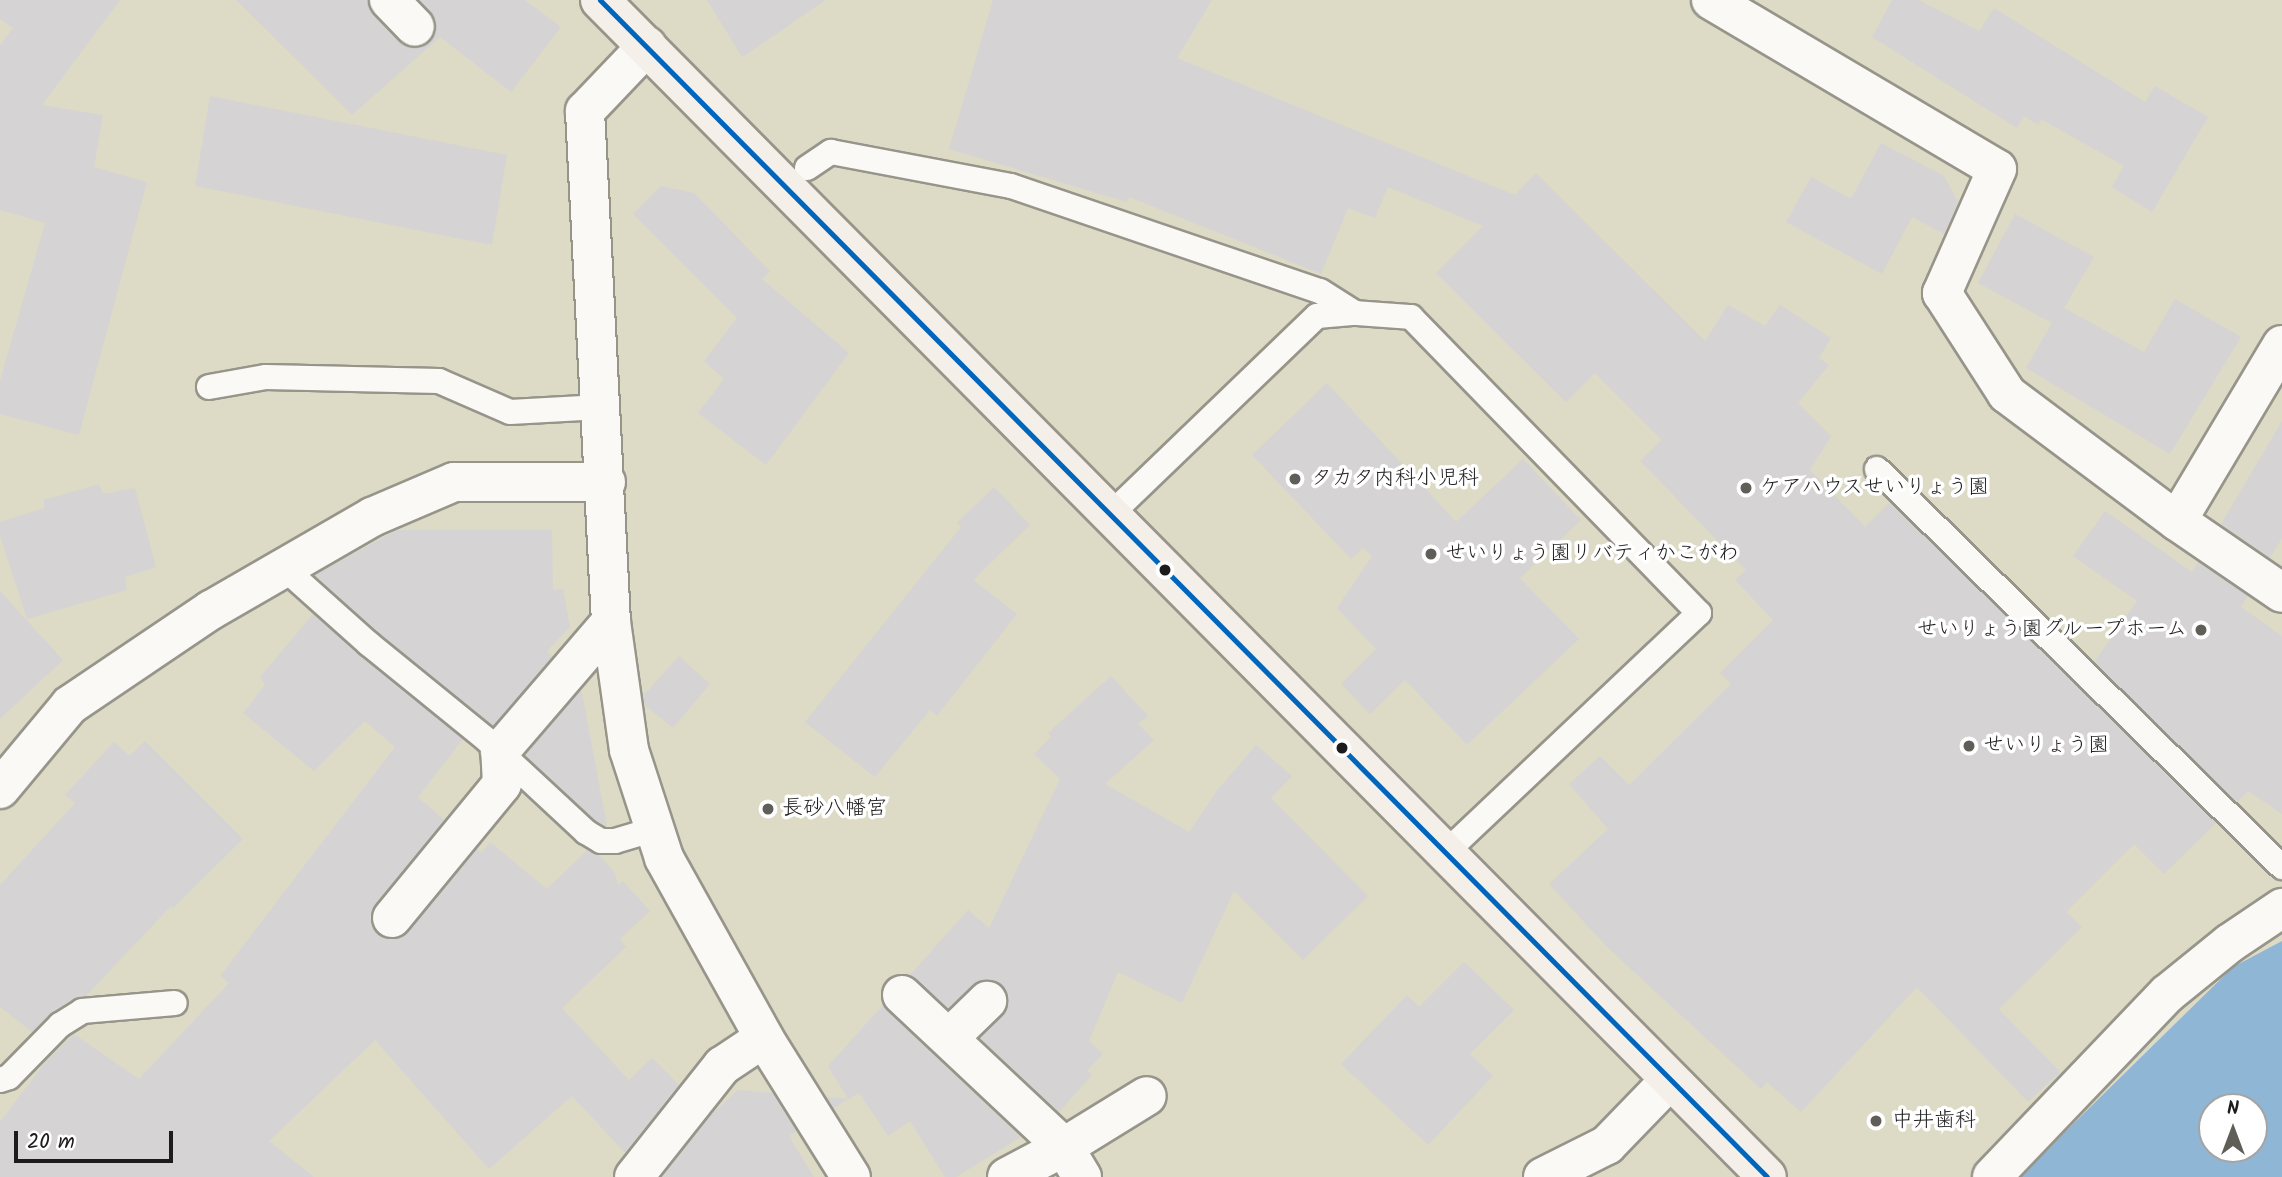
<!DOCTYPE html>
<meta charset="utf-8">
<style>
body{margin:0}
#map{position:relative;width:2282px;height:1177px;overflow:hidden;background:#dddac6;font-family:Kalam,"Klee One",sans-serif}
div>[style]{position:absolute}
.water>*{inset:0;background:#90b6d6}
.building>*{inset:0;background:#d6d3d5}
.roads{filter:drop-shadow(2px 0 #97958a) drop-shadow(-2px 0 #97958a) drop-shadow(0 2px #97958a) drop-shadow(0 -2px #97958a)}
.lane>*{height:24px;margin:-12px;padding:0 12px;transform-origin:12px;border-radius:12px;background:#faf9f6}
.street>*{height:38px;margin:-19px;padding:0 19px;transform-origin:19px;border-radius:19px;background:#faf9f6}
.secondary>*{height:38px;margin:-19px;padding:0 19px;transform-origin:19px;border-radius:19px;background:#f4f0e9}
.bus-1>*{height:5px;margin:-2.5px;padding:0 2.5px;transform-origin:2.5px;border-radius:2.5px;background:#0065bd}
.dots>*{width:19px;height:19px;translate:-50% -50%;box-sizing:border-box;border:4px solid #fff;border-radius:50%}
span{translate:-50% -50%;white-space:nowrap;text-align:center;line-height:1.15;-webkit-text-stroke:7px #fff;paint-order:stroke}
.poi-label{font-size:21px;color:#1c1c1c}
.left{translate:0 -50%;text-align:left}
.right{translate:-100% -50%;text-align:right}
.north{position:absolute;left:2198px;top:1093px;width:70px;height:70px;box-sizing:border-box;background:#fff;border:2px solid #a4a4a4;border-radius:50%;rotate:0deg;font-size:19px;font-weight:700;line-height:28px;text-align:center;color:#1c1c1c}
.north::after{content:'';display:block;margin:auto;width:24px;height:32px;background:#605e58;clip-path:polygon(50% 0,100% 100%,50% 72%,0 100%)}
.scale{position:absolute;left:14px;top:1131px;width:159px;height:32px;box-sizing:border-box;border:4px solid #1c1c1c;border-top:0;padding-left:9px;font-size:21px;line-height:24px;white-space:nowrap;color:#1c1c1c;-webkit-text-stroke:5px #fff;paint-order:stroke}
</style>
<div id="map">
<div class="water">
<i style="clip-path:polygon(evenodd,2282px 941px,2282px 1177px,2019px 1177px,2233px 967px,2282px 941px,2212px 1107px,2254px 1107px,2254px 1149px,2212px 1149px,2212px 1107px)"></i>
</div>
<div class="building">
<i style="clip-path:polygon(0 0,120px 0,42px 105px,103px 115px,94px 167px,147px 182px,79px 435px,0 414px,0 381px,45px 223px,0 210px,0 45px,13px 28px,0 19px)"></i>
<i style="clip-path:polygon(236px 0,368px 0,373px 15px,399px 42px,410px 48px,420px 48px,430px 43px,436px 32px,436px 21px,419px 0,525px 0,561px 27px,511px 92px,440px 37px,352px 115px)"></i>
<i style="clip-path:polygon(707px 0,826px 0,742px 57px)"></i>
<i style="clip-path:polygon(993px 0,1212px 0,1177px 58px,1515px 195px,1536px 173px,1705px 341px,1728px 305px,1765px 326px,1780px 305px,1831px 338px,1819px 358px,1829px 365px,1798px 403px,1831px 436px,1810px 470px,1865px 527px,1890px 502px,2216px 823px,2164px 874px,2134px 844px,2066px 912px,2082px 927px,1999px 1009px,2060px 1072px,2028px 1102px,1917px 987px,1801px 1112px,1767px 1082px,1761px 1089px,1607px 947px,1549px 884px,1608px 829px,1569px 784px,1600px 756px,1629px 785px,1731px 684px,1720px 673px,1773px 620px,1735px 580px,1746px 570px,1640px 461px,1662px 440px,1595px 373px,1566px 402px,1436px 273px,1483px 226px,1388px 187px,1375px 218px,1348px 208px,1321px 274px,1129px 197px,1127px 202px,949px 149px)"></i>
<i style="clip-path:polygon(1892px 0,1919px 0,1979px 31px,1994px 8px,2145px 102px,2155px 86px,2208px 117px,2152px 212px,2112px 187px,2124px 166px,2041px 119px,2038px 125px,2024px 116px,2017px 128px,1872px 37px)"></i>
<i style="clip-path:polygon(210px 96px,507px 155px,492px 245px,195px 186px)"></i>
<i style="clip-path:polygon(1881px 143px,1944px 176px,1958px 202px,1944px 234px,1912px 217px,1882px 274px,1786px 222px,1811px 177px,1851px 199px)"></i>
<i style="clip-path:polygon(661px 186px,694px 193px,770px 271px,762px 279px,849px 353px,766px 465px,698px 413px,724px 379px,704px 361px,737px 318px,633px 214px)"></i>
<i style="clip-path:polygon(2015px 214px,2094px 257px,2064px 308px,2144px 352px,2175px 299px,2241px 337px,2170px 454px,2026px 368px,2052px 323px,1978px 283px)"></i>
<i style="clip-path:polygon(1327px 383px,1456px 522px,1523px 459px,1581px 520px,1520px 578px,1579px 639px,1467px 745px,1405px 680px,1370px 714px,1341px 684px,1376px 649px,1337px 608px,1372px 556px,1363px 548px,1351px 559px,1252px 455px)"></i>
<i style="clip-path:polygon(2282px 421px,2282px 538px,2270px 558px,2221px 524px)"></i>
<i style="clip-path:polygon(99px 484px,103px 494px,135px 488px,156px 567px,125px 577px,127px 590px,27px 619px,0 536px,0 522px,44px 508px,44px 500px)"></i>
<i style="clip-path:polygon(994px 487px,1030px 525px,973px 580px,1017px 614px,937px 716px,930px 710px,875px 777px,805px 722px,961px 527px,957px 523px)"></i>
<i style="clip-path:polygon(2105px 511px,2192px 572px,2198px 562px,2248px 596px,2241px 607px,2282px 636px,2282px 814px,2248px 791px,2237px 802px,2094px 662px,2137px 601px,2073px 556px)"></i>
<i style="clip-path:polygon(397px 530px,552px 530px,553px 590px,563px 589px,570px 627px,547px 651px,552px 657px,493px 726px,379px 633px,315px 575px)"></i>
<i style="clip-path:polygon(0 591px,63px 660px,0 719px)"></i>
<i style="clip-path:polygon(313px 614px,463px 739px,418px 797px,444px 820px,375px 905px,370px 915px,371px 925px,378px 934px,389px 940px,400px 938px,408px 932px,477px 849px,482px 853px,490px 842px,547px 889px,587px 850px,600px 856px,615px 873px,618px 885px,623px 881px,650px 911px,620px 939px,626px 947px,562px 1008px,629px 1080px,652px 1058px,679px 1085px,625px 1153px,572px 1096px,489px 1169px,375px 1040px,269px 1141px,314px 1177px,0 1177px,0 1122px,47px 1060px,74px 1034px,139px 1079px,229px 983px,220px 976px,395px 747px,365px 721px,314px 771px,243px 713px,265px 685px,260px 677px)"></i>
<i style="clip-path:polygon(679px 656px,710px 684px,673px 728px,645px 705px,643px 696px)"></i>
<i style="clip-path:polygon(1111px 676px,1148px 716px,1138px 724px,1154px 740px,1105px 784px,1189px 832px,1216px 792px,1256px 745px,1292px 776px,1271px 798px,1368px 896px,1303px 960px,1234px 891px,1182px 1003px,1118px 972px,1089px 1041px,1103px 1054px,1087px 1071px,1092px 1075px,1059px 1112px,980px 1038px,1008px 1008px,1008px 996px,1002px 985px,992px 980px,981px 980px,948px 1008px,910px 975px,968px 910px,989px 928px,1060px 779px,1034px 754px,1051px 737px,1048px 733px)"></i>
<i style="clip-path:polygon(580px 691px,582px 693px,607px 826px,595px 820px,525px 755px)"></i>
<i style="clip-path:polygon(145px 741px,243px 839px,173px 908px,171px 906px,86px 996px,74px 998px,52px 1012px,32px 1032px,0 1007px,0 885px,75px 803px,65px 795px,114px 742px,130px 756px)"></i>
<i style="clip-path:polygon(1464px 962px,1514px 1010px,1470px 1054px,1493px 1076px,1428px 1145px,1341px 1064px,1407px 995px,1419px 1007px)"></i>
<i style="clip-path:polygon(883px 1005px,887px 1011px,1021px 1137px,956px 1177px,945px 1177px,910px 1121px,888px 1136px,859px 1093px,834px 1108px,827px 1097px,848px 1099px,828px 1066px)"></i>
<i style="clip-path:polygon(738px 1090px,773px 1093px,797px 1131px,789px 1136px,814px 1177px,662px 1177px,710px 1116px)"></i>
</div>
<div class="roads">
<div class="lane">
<i style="left:807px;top:168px;width:29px;rotate:-34deg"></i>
<i style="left:831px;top:152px;width:183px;rotate:10.7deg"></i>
<i style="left:1011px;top:186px;width:326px;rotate:18.8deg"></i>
<i style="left:1320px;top:291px;width:41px;rotate:32.2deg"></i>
<i style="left:209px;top:387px;width:58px;rotate:-10deg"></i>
<i style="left:266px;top:377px;width:173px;rotate:1.3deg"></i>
<i style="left:439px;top:381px;width:77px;rotate:23.6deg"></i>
<i style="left:510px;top:412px;width:91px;rotate:-3.1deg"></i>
<i style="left:1877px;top:469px;width:568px;rotate:44.5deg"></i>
<i style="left:1110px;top:515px;width:287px;rotate:-43.9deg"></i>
<i style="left:1317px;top:316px;width:38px;rotate:-5deg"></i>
<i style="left:1355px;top:313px;width:56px;rotate:4.1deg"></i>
<i style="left:1411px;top:317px;width:413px;rotate:45.8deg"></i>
<i style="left:1699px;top:613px;width:349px;rotate:136.6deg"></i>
<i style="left:284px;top:568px;width:114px;rotate:41.8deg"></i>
<i style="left:369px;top:644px;width:152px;rotate:39.1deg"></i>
<i style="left:487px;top:740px;width:135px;rotate:42.9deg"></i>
<i style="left:586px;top:832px;width:17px;rotate:31deg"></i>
<i style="left:601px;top:841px;width:14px"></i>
<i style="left:615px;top:841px;width:42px;rotate:-16.7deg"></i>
<i style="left:0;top:1080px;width:9px;rotate:-18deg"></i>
<i style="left:9px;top:1077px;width:73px;rotate:-45.6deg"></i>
<i style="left:60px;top:1025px;width:26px;rotate:-32deg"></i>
<i style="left:82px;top:1011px;width:93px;rotate:-4.9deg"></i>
</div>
<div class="street">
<i style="left:389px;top:0;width:37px;rotate:46deg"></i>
<i style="left:1711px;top:0;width:332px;rotate:30.6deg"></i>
<i style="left:1997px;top:169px;width:136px;rotate:113.9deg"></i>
<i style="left:1942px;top:293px;width:120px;rotate:57.2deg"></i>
<i style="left:2007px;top:394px;width:212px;rotate:36.8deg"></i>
<i style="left:2177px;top:521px;width:127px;rotate:34.4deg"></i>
<i style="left:647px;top:46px;width:90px;rotate:133.6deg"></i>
<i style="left:585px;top:111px;width:512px;rotate:87.09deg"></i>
<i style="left:611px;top:622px;width:129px;rotate:82deg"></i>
<i style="left:629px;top:750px;width:114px;rotate:72deg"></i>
<i style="left:664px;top:858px;width:206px;rotate:60.9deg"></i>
<i style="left:764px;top:1038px;width:164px;rotate:58deg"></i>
<i style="left:2177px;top:521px;width:205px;rotate:-59.2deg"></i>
<i style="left:0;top:789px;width:109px;rotate:-50.2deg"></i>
<i style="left:70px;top:705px;width:170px;rotate:-34deg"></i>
<i style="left:211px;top:610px;width:186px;rotate:-30deg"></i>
<i style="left:372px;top:517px;width:89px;rotate:-23.1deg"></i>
<i style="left:454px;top:482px;width:152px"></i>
<i style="left:392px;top:918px;width:173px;rotate:-50.6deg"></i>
<i style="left:502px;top:784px;width:33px;rotate:-93deg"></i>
<i style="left:500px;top:751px;width:170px;rotate:-49.3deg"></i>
<i style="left:902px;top:995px;width:222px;rotate:43.2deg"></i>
<i style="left:1064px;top:1147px;width:35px;rotate:59deg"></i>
<i style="left:950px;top:1037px;width:52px;rotate:-44.2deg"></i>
<i style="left:634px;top:1177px;width:142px;rotate:-51.6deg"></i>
<i style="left:722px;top:1066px;width:50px;rotate:-33.7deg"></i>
<i style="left:1007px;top:1177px;width:64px;rotate:-27.8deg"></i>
<i style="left:1064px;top:1147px;width:97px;rotate:-31.6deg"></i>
<i style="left:1543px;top:1177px;width:72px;rotate:-26.6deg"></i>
<i style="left:1607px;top:1145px;width:89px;rotate:-45.9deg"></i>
<i style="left:1992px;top:1177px;width:253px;rotate:-46.3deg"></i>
<i style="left:2167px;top:994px;width:81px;rotate:-39deg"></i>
<i style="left:2230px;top:943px;width:63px;rotate:-33.9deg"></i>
</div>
<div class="secondary">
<i style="left:600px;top:0;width:1657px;rotate:45.24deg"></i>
</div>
</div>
<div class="bus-1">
<i style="left:600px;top:0;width:1657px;rotate:45.24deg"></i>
</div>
<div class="dots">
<i style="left:1295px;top:479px;background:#605e58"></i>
<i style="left:1746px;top:488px;background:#605e58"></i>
<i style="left:1431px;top:554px;background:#605e58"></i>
<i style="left:1165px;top:570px;background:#1c1c1c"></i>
<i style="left:2201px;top:630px;background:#605e58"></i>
<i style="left:1969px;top:746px;background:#605e58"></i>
<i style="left:1342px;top:748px;background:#1c1c1c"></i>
<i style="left:768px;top:809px;background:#605e58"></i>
<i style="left:1876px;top:1121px;background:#605e58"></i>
</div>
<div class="poi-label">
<span class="left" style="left:1311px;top:479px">タカタ内科小児科</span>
<span class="left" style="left:1760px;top:488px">ケアハウスせいりょう園</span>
<span class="left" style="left:1445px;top:554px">せいりょう園リバティかこがわ</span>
<span class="right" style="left:2187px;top:630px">せいりょう園グループホーム</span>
<span class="left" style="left:1983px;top:746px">せいりょう園</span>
<span class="left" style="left:782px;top:809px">長砂八幡宮</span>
<span class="left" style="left:1892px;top:1121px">中井歯科</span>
</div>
<div class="north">N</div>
<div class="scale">20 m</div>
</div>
